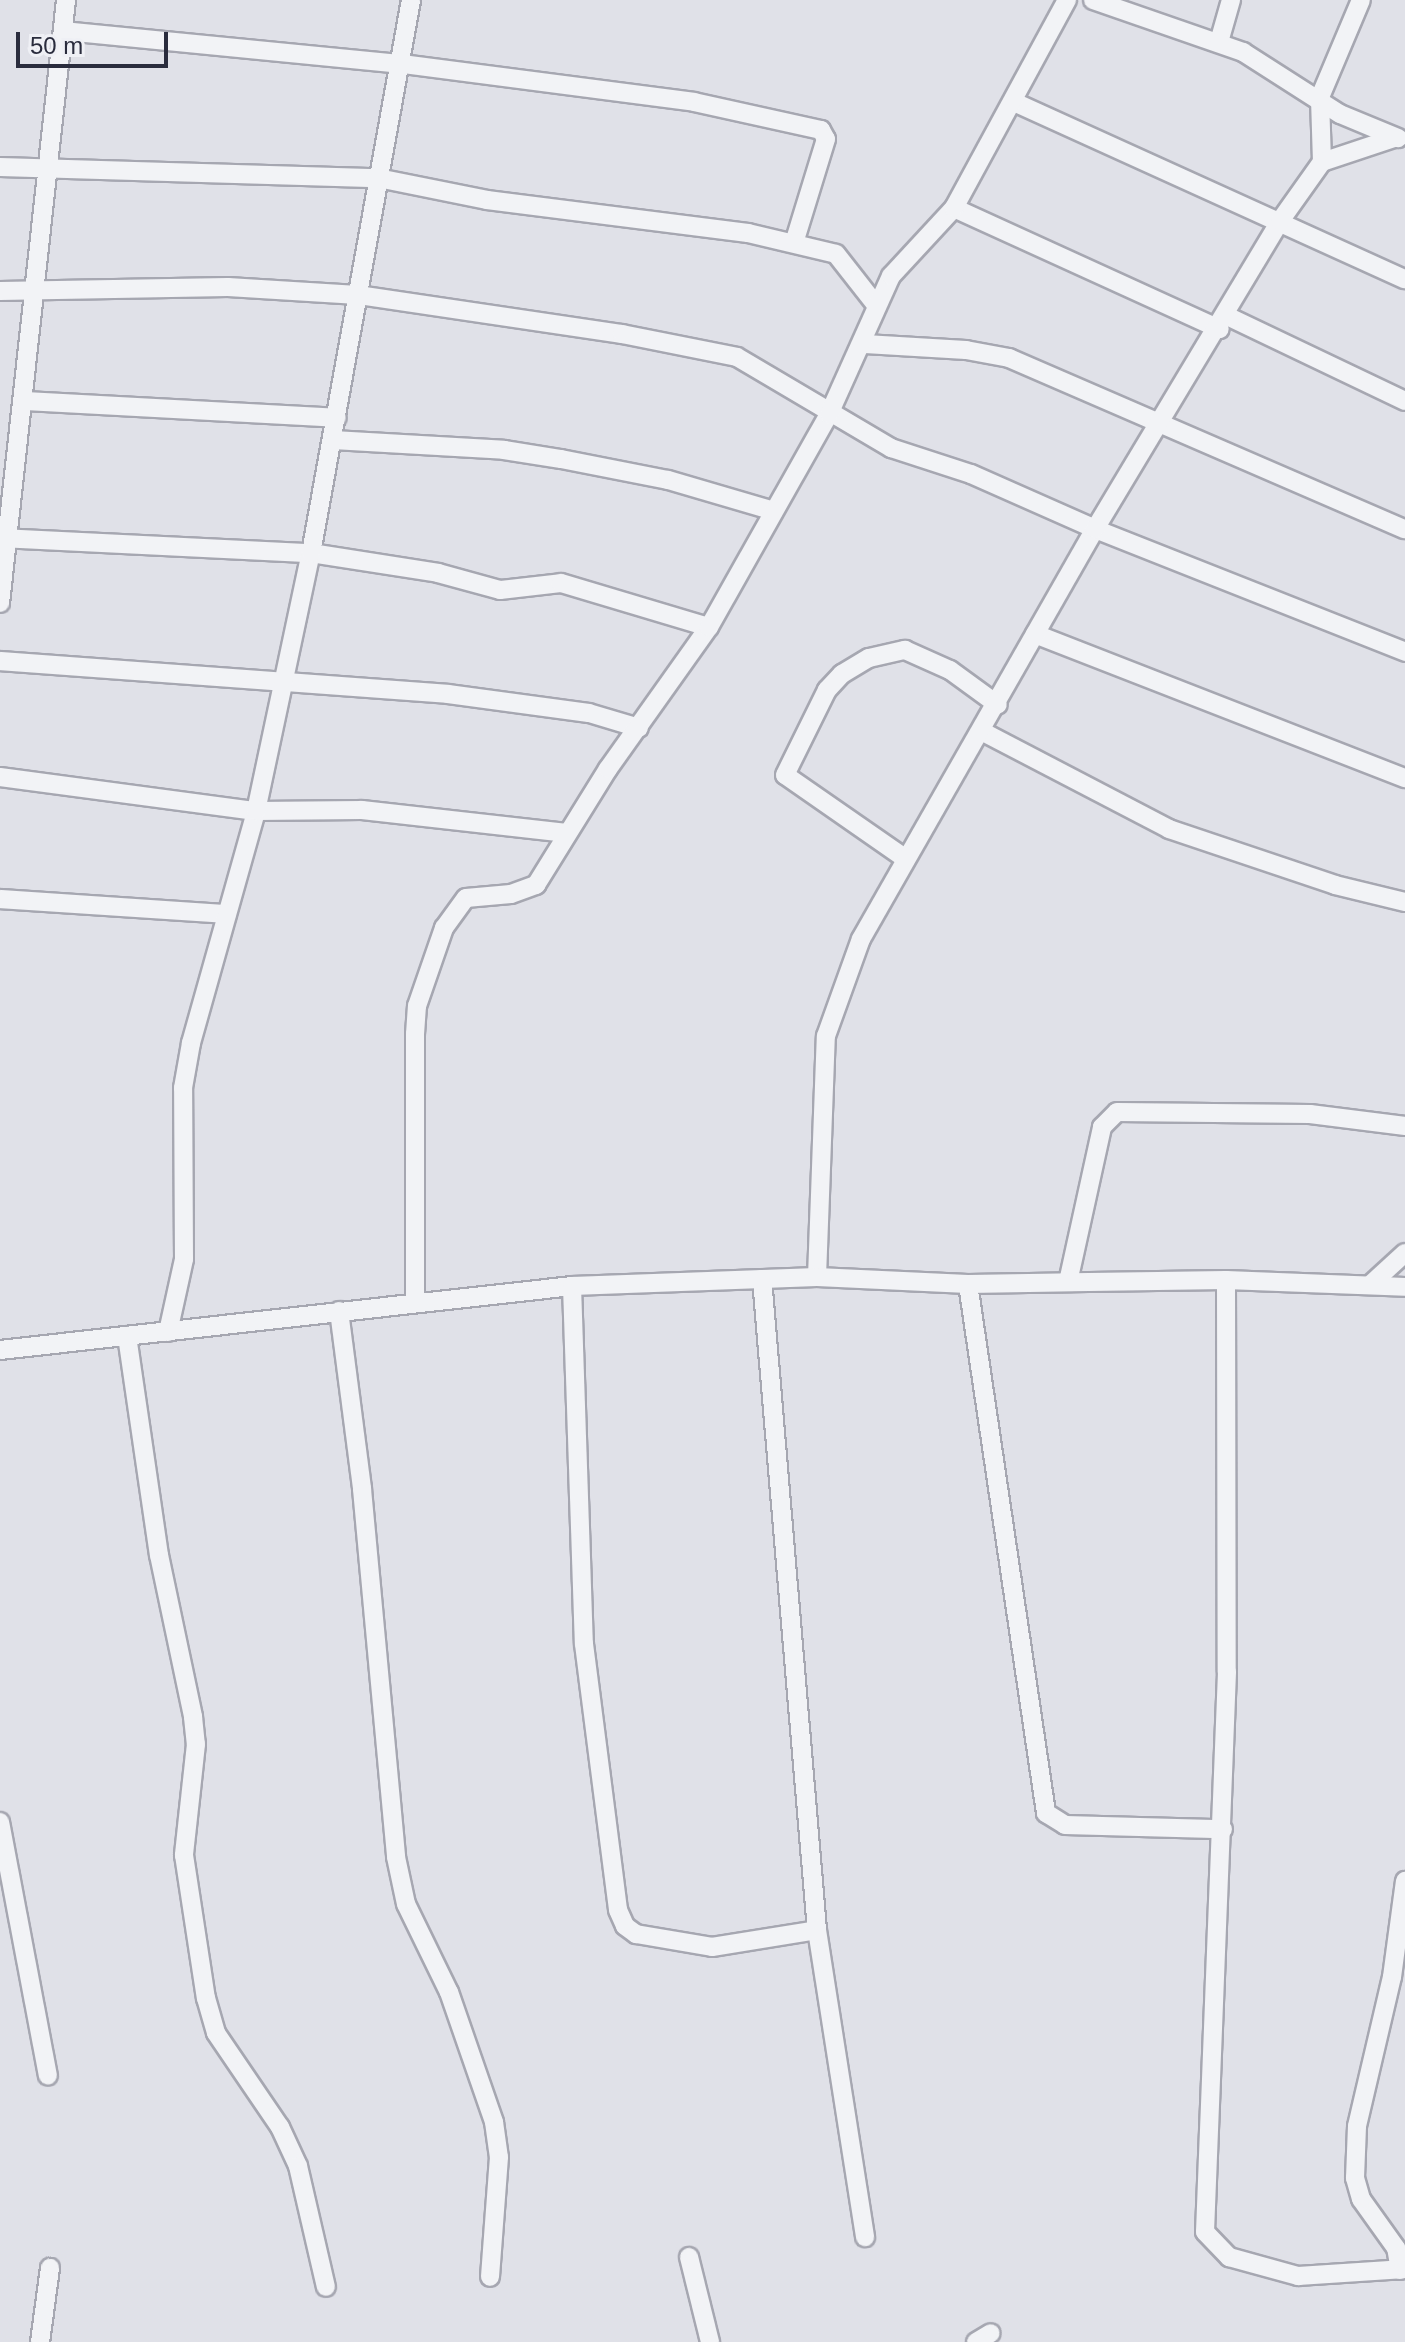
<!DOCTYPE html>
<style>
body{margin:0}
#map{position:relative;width:1405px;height:2342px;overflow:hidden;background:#e0e1e8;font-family:Helvetica,sans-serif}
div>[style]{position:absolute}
.roads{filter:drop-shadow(2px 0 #a6a7b1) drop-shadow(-2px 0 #a6a7b1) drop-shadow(0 2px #a6a7b1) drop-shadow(0 -2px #a6a7b1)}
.street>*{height:18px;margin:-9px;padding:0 9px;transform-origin:9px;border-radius:9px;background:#f2f3f6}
span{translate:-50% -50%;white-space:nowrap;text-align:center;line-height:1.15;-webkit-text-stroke:6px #eff0f5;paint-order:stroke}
.scale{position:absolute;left:16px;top:32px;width:152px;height:36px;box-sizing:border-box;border:4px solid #2a2c3d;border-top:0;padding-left:10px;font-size:24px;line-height:28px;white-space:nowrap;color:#2a2c3d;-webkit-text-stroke:6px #eff0f5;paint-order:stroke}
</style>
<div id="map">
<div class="roads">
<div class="street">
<i style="left:1093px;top:0;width:159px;rotate:19.1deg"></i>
<i style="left:1243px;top:52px;width:115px;rotate:32.6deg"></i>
<i style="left:1340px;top:114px;width:63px;rotate:22.5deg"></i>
<i style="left:64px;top:31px;width:341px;rotate:5.6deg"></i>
<i style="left:403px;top:64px;width:293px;rotate:7.4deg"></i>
<i style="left:694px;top:102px;width:130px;rotate:12.4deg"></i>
<i style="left:821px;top:130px;width:10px;rotate:61deg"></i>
<i style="left:826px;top:139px;width:106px;rotate:107.1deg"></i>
<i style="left:1219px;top:42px;width:44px;rotate:-74.1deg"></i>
<i style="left:1014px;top:102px;width:429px;rotate:24.4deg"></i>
<i style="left:1322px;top:162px;width:65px;rotate:-91.8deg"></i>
<i style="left:1320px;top:97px;width:105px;rotate:-67.1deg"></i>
<i style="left:0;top:167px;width:378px;rotate:1.7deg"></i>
<i style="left:378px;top:178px;width:111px;rotate:11.4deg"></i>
<i style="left:487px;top:200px;width:263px;rotate:7.2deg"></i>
<i style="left:748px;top:233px;width:90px;rotate:13.4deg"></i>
<i style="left:836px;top:254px;width:65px;rotate:51.9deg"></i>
<i style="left:954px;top:208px;width:292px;rotate:24.5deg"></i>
<i style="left:0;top:291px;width:228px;rotate:-1deg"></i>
<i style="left:228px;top:287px;width:130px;rotate:3.5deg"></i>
<i style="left:358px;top:295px;width:267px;rotate:8.4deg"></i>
<i style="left:622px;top:334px;width:117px;rotate:11.3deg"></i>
<i style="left:737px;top:357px;width:179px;rotate:30.6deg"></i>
<i style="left:891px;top:448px;width:84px;rotate:18deg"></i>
<i style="left:971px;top:474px;width:136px;rotate:23.9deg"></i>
<i style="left:1095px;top:529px;width:334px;rotate:21.6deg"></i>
<i style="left:1227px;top:316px;width:197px;rotate:25.5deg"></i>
<i style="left:865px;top:344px;width:101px;rotate:3.4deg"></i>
<i style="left:966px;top:350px;width:44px;rotate:10.5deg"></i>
<i style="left:1009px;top:358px;width:431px;rotate:23.4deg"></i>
<i style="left:25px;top:401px;width:312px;rotate:3.1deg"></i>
<i style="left:333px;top:440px;width:171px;rotate:3.3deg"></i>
<i style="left:504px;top:450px;width:58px;rotate:9deg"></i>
<i style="left:561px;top:459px;width:109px;rotate:11.1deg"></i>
<i style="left:668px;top:480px;width:110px;rotate:16.3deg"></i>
<i style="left:0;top:538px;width:311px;rotate:2.8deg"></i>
<i style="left:311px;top:553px;width:129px;rotate:8.9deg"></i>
<i style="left:438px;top:573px;width:64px;rotate:15.3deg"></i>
<i style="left:500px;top:590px;width:61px;rotate:-6.5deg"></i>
<i style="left:561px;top:583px;width:154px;rotate:16.6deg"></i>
<i style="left:0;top:603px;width:607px;rotate:-83.75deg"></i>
<i style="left:1035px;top:634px;width:397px;rotate:21.3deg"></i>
<i style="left:0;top:661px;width:449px;rotate:4.2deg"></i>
<i style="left:448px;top:694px;width:142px;rotate:7.7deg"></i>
<i style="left:589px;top:713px;width:52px;rotate:16.7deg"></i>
<i style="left:983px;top:732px;width:210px;rotate:27.5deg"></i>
<i style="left:1169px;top:829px;width:175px;rotate:18.6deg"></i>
<i style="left:1335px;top:885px;width:72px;rotate:13.7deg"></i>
<i style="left:0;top:777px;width:258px;rotate:7.6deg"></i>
<i style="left:256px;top:811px;width:106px;rotate:-0.5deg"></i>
<i style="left:362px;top:810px;width:206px;rotate:6.4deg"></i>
<i style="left:906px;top:859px;width:147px;rotate:-145.2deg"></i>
<i style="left:785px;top:775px;width:95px;rotate:-63.7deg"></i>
<i style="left:827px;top:690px;width:22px;rotate:-47deg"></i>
<i style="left:842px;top:674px;width:31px;rotate:-31deg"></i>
<i style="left:869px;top:658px;width:37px;rotate:-13deg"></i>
<i style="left:905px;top:650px;width:49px;rotate:24deg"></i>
<i style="left:950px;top:670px;width:59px;rotate:36.1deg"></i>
<i style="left:0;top:899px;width:227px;rotate:3.8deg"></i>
<i style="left:817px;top:1277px;width:241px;rotate:-87.9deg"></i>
<i style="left:826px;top:1036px;width:103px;rotate:-70.2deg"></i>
<i style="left:861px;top:939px;width:472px;rotate:-60.3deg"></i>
<i style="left:1095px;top:529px;width:359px;rotate:-59deg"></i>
<i style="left:1280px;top:221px;width:72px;rotate:-54.6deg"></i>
<i style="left:1322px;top:162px;width:76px;rotate:-18.4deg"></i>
<i style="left:762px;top:1279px;width:653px;rotate:85.17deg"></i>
<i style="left:817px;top:1930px;width:311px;rotate:81.1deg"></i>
<i style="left:1226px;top:1280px;width:392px;rotate:89.9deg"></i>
<i style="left:1227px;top:1672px;width:560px;rotate:92.25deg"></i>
<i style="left:1205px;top:2232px;width:35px;rotate:46deg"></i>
<i style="left:1229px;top:2257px;width:72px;rotate:15.4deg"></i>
<i style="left:1298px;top:2276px;width:107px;rotate:-3.7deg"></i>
<i style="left:1068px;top:1282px;width:159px;rotate:-77.6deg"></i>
<i style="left:1102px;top:1127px;width:21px;rotate:-45deg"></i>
<i style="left:1117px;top:1112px;width:193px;rotate:0.6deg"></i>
<i style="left:1310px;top:1114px;width:96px;rotate:7.2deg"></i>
<i style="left:968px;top:1284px;width:535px;rotate:81.61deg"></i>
<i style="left:1046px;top:1813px;width:22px;rotate:32deg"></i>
<i style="left:1065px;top:1825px;width:158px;rotate:1.5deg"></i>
<i style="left:1371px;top:1284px;width:46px;rotate:-42.4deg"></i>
<i style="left:572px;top:1286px;width:358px;rotate:88.1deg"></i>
<i style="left:584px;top:1644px;width:268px;rotate:82.7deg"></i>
<i style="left:618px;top:1910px;width:17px;rotate:66deg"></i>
<i style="left:625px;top:1926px;width:14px;rotate:36deg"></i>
<i style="left:636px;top:1934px;width:77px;rotate:9.7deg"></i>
<i style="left:712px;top:1947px;width:106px;rotate:-9.2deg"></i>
<i style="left:415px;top:1303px;width:269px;rotate:-90deg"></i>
<i style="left:415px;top:1034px;width:28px;rotate:-86deg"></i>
<i style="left:417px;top:1006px;width:83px;rotate:-70.9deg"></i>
<i style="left:444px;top:928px;width:37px;rotate:-54deg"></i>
<i style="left:466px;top:898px;width:45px;rotate:-5.1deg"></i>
<i style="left:511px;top:894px;width:27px;rotate:-20deg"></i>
<i style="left:536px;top:885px;width:137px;rotate:-58.2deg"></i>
<i style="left:608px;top:769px;width:174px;rotate:-54.6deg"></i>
<i style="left:709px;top:627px;width:244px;rotate:-60.6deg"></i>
<i style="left:829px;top:414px;width:151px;rotate:-65.8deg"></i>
<i style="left:891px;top:276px;width:93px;rotate:-47.2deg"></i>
<i style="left:954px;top:208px;width:237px;rotate:-61.5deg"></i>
<i style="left:339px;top:1311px;width:179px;rotate:82.6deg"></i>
<i style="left:362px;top:1489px;width:370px;rotate:84.7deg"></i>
<i style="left:396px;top:1857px;width:48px;rotate:78deg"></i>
<i style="left:406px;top:1904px;width:98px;rotate:64deg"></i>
<i style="left:449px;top:1992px;width:138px;rotate:70.9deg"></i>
<i style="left:494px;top:2122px;width:35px;rotate:82deg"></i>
<i style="left:499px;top:2157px;width:120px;rotate:94.3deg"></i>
<i style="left:168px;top:1332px;width:75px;rotate:-77.6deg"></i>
<i style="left:184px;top:1259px;width:171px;rotate:-90.3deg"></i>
<i style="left:183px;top:1088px;width:46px;rotate:-79.9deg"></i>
<i style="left:191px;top:1043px;width:241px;rotate:-74.3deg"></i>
<i style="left:256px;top:811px;width:264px;rotate:-78deg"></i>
<i style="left:311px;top:553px;width:562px;rotate:-79.75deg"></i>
<i style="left:127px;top:1336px;width:221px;rotate:81.7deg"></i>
<i style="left:159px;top:1555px;width:166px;rotate:78.1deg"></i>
<i style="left:193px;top:1717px;width:27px;rotate:84deg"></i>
<i style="left:196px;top:1744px;width:112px;rotate:96.2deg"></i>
<i style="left:184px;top:1855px;width:145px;rotate:81.3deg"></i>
<i style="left:206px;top:1998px;width:36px;rotate:74deg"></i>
<i style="left:216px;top:2033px;width:114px;rotate:55.8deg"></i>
<i style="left:280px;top:2127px;width:43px;rotate:65.2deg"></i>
<i style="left:298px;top:2166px;width:124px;rotate:77deg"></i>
<i style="left:0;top:1350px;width:576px;rotate:-6.38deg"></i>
<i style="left:572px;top:1286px;width:245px;rotate:-2.1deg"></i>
<i style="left:817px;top:1277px;width:151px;rotate:2.7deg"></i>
<i style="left:968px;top:1284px;width:258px;rotate:-0.9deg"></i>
<i style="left:1226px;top:1280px;width:179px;rotate:2.2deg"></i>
<i style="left:0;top:1822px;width:258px;rotate:79.3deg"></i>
<i style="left:689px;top:2257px;width:88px;rotate:76.1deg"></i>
<i style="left:1400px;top:2270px;width:22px;rotate:-100deg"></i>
<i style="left:1396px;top:2248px;width:60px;rotate:-125.5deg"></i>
<i style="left:1361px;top:2199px;width:22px;rotate:-106deg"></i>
<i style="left:1355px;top:2178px;width:52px;rotate:-87.8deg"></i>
<i style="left:1357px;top:2126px;width:153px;rotate:-76.8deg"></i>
<i style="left:1392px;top:1977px;width:97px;rotate:-82.3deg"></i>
<i style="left:40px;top:2342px;width:75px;rotate:-82.3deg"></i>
<i style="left:976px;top:2342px;width:17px;rotate:-31deg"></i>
</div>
</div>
<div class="scale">50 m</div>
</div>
